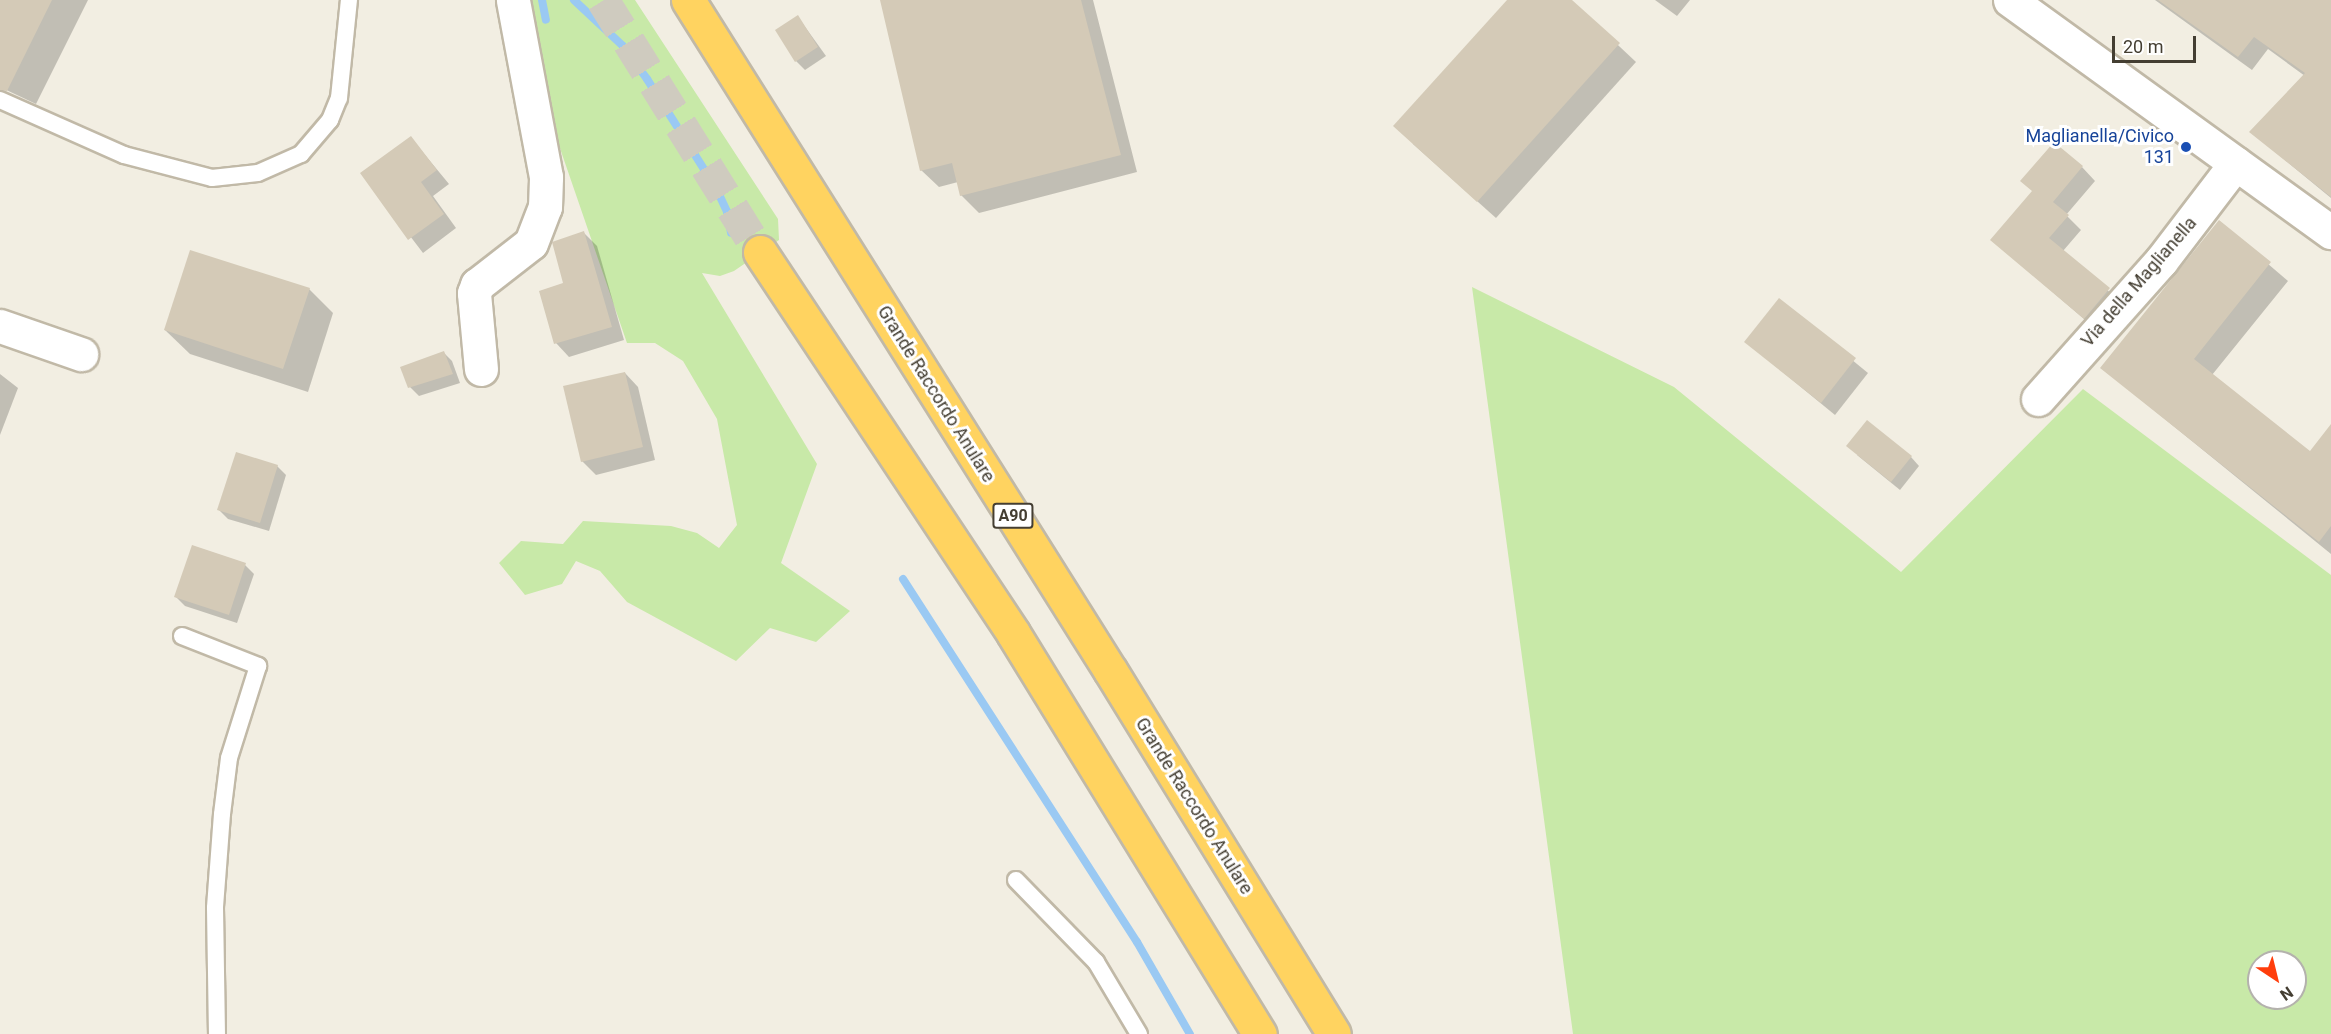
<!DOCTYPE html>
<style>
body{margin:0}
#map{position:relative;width:2331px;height:1034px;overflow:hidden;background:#f2eee2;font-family:Roboto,sans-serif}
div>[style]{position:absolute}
.green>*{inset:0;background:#c8e9a8}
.shadow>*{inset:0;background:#0003}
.stream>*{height:8px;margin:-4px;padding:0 4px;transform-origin:4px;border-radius:4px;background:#9ac9f3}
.building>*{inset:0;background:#d4cab7}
.motorway-tunnel>*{height:33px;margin-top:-16.5px;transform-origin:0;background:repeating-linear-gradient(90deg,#cfcbbf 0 33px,transparent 0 49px)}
.roads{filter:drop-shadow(2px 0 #c1b9a7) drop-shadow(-2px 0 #c1b9a7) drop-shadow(0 2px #c1b9a7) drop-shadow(0 -2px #c1b9a7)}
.service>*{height:16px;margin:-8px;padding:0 8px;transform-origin:8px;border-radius:8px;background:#fff}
.minor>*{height:33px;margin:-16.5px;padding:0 16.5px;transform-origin:16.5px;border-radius:16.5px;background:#fff}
.tertiary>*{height:33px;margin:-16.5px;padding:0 16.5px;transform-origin:16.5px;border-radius:16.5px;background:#fff}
.motorway>*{height:33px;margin:-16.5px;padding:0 16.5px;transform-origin:16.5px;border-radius:16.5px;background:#ffd360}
.dots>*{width:16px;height:16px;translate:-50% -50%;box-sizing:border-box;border:3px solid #fff;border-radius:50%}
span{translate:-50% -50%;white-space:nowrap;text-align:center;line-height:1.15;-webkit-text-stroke:6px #fff;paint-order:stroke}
.shield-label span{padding:2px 4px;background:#fff;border:2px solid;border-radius:4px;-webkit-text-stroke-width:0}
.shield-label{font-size:16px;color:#443e32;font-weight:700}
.transit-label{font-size:18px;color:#164399}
.right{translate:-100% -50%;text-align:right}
.street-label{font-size:18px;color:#443e32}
.north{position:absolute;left:2247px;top:950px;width:60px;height:60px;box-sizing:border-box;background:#fff;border:2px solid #b4b2ad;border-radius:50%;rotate:145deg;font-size:16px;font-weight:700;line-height:24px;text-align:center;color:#443e32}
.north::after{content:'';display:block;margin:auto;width:21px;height:27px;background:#ff3e0c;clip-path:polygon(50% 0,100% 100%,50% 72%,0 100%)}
.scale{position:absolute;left:2112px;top:36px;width:84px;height:27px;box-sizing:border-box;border:3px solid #443e32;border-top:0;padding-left:8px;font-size:18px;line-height:21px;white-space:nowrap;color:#443e32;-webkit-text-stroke:4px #fff;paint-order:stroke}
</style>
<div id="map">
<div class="green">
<i style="clip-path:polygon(524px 0,635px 0,778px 219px,779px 240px,734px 271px,720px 276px,702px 273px,817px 464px,781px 563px,850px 611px,816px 642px,770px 628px,736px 661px,627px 602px,600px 571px,576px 561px,562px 584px,525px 595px,499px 563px,521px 541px,563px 544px,583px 521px,671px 526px,697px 533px,719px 548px,737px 525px,717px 419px,683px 361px,655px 343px,627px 343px,553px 128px)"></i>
<i style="clip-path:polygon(evenodd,1472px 287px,1674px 387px,1901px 572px,2083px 389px,2331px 575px,2331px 1034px,1573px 1034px,1472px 287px,2259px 962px,2295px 962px,2295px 998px,2259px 998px,2259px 962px)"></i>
</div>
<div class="shadow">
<i style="clip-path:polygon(0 0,88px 0,36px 104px,0 87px)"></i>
<i style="clip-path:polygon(881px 0,1093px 0,1137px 172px,979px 213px,961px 195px,958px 182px,939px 187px,921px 170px)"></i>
<i style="clip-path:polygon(1509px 0,1570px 0,1636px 62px,1496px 218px,1413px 144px)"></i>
<i style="clip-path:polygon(1655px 0,1690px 0,1677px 16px)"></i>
<i style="clip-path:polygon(2155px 0,2331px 0,2331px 198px,2251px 132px,2305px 76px,2268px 49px,2252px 70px)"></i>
<i style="clip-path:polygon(798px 17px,826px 56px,805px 70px,796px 61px)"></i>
<i style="clip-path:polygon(411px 138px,449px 184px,433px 196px,456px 228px,423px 253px,362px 173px)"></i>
<i style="clip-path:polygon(2082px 167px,2095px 181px,2066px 215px,2081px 230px,2063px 251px,2122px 303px,2098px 331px,1992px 240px,2033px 192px)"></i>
<i style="clip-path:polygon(2219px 222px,2288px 281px,2212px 375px,2310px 453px,2331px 427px,2331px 554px,2102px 368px)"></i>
<i style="clip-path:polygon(584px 233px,597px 246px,624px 340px,569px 357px,556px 343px,565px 284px)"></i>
<i style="clip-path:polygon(309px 289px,333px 313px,308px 392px,190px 354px,165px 330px)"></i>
<i style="clip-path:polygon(1779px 300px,1868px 373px,1835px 415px,1746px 342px)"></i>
<i style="clip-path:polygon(443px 352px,452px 361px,460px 383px,419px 396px,410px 387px)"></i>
<i style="clip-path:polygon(625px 373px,638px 387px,655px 460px,596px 475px,582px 461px)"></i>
<i style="clip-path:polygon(0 374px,18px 388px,0 435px)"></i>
<i style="clip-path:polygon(1857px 455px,1911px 457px,1919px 466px,1900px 490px)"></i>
<i style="clip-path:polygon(277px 466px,286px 475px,269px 531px,228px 519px,219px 510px)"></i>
<i style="clip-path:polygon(245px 565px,254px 574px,237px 623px,185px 606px,176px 597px)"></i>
</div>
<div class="stream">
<i style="left:542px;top:0;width:20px;rotate:79deg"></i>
<i style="left:574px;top:0;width:67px;rotate:43.2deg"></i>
<i style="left:623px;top:46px;width:41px;rotate:54deg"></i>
<i style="left:647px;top:79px;width:129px;rotate:57.7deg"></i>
<i style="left:716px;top:188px;width:26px;rotate:65deg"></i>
<i style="left:727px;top:212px;width:21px;rotate:79deg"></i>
<i style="left:903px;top:579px;width:432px;rotate:57.2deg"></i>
<i style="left:1137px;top:942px;width:106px;rotate:60.1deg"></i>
</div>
<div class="building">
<i style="clip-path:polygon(0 0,52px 0,7px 91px,0 90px)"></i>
<i style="clip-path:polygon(880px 0,1081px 0,1121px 155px,960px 196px,952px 163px,920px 171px)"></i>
<i style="clip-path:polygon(1507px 0,1572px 0,1620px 43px,1477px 202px,1393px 126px)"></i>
<i style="clip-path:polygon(2158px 0,2331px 0,2331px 197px,2249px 132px,2305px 73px,2254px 37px,2238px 57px)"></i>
<i style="clip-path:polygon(798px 15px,818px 47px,795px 62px,775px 30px)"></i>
<i style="clip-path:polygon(411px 136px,437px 170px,421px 182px,444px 214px,408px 240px,360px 173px)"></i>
<i style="clip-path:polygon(2054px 142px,2083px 166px,2053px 202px,2069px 215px,2049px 238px,2110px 288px,2084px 319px,1990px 240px,2032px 191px,2020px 181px)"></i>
<i style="clip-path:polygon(2219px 220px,2271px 262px,2194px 359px,2310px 451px,2331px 424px,2331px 526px,2319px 542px,2100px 368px)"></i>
<i style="clip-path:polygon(584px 231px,612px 327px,554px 344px,539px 291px,563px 283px,552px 242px)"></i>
<i style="clip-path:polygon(190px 250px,310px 288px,283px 369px,164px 330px)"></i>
<i style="clip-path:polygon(1779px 298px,1856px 358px,1821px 403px,1744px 342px)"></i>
<i style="clip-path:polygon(444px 351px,453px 374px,408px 388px,400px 367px)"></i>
<i style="clip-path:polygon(625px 372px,643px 447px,581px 462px,563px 386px)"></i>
<i style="clip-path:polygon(1867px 420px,1912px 456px,1891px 482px,1846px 446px)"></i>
<i style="clip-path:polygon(236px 452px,278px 465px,260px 523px,217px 510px)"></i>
<i style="clip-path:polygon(192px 545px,246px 563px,229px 615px,174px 597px)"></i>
</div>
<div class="motorway-tunnel">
<i style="left:603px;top:0;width:297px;rotate:58.1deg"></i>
</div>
<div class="roads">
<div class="service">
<i style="left:0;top:100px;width:136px;rotate:23.9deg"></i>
<i style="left:124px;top:155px;width:91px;rotate:14.6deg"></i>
<i style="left:212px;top:178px;width:46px;rotate:-6.2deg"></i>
<i style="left:258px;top:173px;width:47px;rotate:-23.8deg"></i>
<i style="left:301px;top:154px;width:45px;rotate:-49.5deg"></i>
<i style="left:330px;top:120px;width:24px;rotate:-68deg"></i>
<i style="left:339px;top:98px;width:99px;rotate:-84.2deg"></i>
<i style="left:182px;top:636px;width:82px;rotate:21.5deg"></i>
<i style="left:258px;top:666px;width:96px;rotate:107.5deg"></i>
<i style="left:229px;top:758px;width:56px;rotate:97.1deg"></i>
<i style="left:222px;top:814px;width:94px;rotate:94.3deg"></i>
<i style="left:215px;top:908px;width:126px;rotate:89.1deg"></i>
<i style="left:1016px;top:880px;width:115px;rotate:45.7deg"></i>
<i style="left:1096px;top:962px;width:84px;rotate:59.2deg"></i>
</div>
<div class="minor">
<i style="left:0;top:326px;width:86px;rotate:19.1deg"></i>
<i style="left:481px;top:369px;width:76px;rotate:-95.3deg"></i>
<i style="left:474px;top:293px;width:9px;rotate:-69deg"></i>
<i style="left:477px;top:285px;width:68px;rotate:-37.9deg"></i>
<i style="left:531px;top:243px;width:39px;rotate:-69deg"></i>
<i style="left:545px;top:207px;width:30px;rotate:-88deg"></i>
<i style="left:546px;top:177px;width:180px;rotate:-100.6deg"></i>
<i style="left:2038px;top:399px;width:185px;rotate:-48.3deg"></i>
<i style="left:2161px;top:261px;width:123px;rotate:-52.6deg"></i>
</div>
<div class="tertiary">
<i style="left:2010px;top:0;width:396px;rotate:35.9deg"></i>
</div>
<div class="motorway">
<i style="left:688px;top:0;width:792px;rotate:57.8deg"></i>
<i style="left:1110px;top:670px;width:427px;rotate:58.4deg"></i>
<i style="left:760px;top:252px;width:457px;rotate:56.4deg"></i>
<i style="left:1013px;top:633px;width:471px;rotate:58.4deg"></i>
</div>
</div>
<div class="dots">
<i style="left:2186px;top:147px;background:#1a4fb4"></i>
</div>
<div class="shield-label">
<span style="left:1013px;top:516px">A90</span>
</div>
<div class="transit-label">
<span class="right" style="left:2174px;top:147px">Maglianella/Civico<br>131</span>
</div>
<div class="street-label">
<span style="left:2139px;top:282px;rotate:-49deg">Via della Maglianella</span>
<span style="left:936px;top:394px;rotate:58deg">Grande Raccordo Anulare</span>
<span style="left:1194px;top:806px;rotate:58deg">Grande Raccordo Anulare</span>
</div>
<div class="north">N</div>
<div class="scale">20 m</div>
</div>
